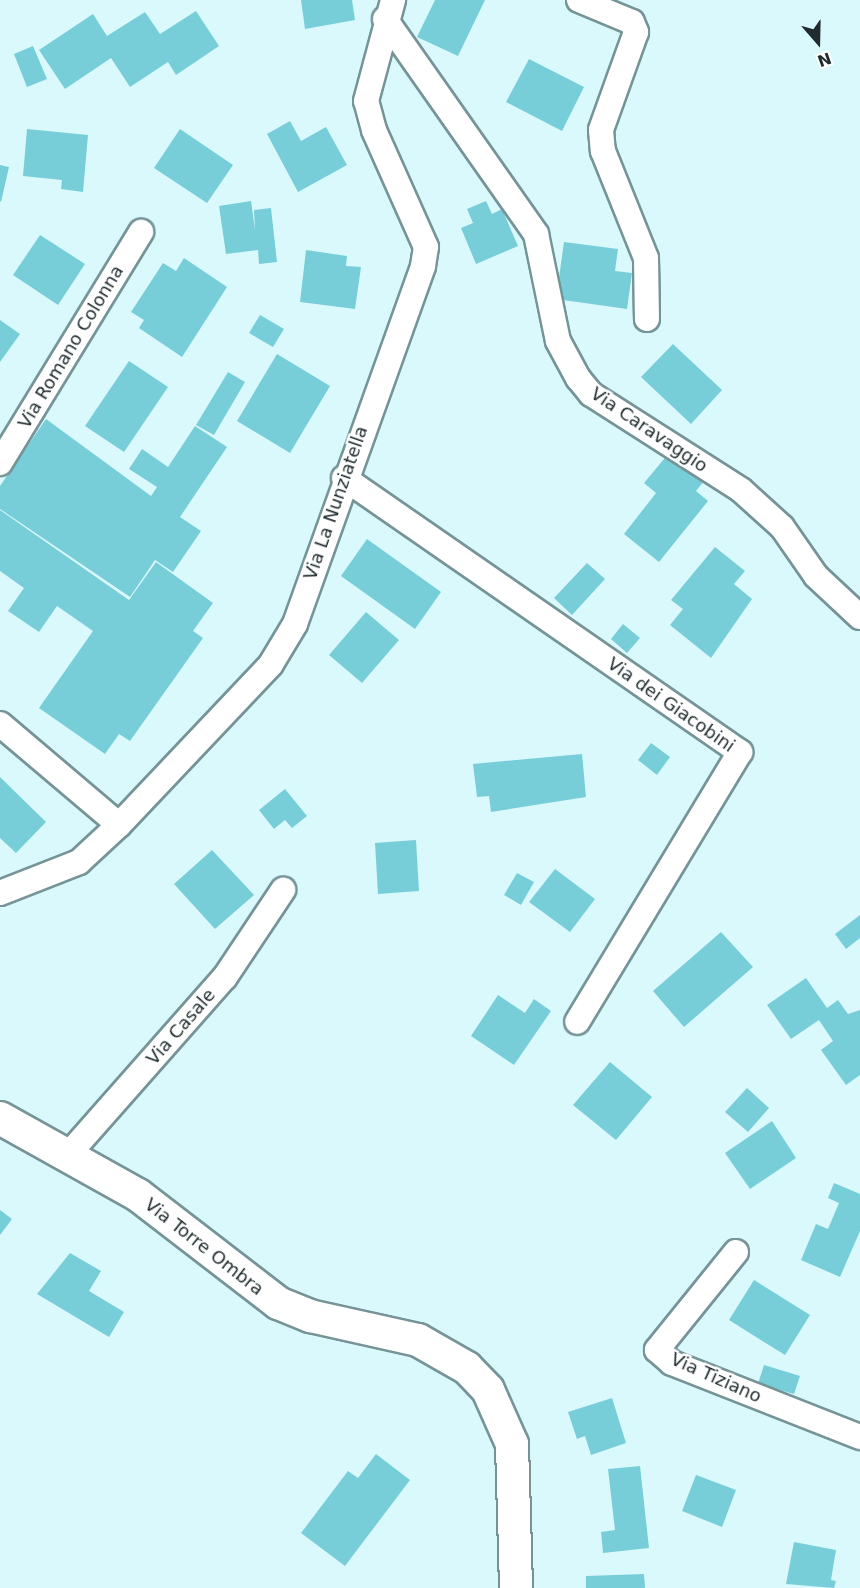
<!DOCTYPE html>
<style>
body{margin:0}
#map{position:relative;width:860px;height:1588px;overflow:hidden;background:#daf9fd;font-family:"DejaVu Sans",sans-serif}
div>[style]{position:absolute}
.building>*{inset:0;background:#78ced8}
.roads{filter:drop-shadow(2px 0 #769497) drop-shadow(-2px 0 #769497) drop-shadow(0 2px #769497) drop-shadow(0 -2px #769497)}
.minor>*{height:24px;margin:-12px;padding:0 12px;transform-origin:12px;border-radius:12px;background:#fff}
.tertiary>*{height:32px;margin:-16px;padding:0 16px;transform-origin:16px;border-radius:16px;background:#fff}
span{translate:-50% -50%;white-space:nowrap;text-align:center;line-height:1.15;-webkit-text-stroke:4.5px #fff;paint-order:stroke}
.street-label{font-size:18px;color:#1f2b2d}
.north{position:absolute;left:788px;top:12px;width:60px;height:60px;-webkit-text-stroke:4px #fff;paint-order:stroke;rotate:160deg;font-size:16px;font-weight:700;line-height:24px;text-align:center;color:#1f2b2d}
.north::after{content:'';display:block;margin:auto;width:21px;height:27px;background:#1f2b2d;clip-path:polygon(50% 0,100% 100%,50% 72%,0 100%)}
</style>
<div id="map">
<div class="building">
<i style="clip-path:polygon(301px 0,352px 0,355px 20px,305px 29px)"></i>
<i style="clip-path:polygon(435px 0,485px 0,458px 56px,417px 37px)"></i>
<i style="clip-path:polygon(196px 11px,219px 46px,176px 75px,168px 62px,130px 87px,111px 58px,65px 89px,39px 50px,93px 14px,107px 36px,145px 12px,160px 34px)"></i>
<i style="clip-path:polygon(33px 46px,47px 79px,27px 87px,14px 54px)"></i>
<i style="clip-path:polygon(529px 59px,584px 87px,562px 131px,506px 102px)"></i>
<i style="clip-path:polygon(290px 121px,301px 141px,326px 127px,347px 165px,298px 192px,267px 134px)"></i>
<i style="clip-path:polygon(27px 129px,88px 135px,83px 192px,61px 189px,62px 180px,23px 176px)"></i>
<i style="clip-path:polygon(180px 129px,233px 165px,207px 203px,154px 168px)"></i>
<i style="clip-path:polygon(0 165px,9px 167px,1px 202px,0 201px)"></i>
<i style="clip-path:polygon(251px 201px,255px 230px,254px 210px,271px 208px,277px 262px,259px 264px,258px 250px,226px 254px,219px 206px)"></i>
<i style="clip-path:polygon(486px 201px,492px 214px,502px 209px,518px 246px,476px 264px,461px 228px,473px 223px,467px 209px)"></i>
<i style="clip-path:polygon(40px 235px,85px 264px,58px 305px,13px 275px)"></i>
<i style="clip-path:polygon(564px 242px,618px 249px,615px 271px,632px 273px,627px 309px,556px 299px)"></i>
<i style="clip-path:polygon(306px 250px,347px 256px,346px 266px,361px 267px,355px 309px,300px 302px)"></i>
<i style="clip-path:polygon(184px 258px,227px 287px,182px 357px,139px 328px,144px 320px,131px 312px,163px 263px,176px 271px)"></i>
<i style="clip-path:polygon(260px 315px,284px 329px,273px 347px,249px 333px)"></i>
<i style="clip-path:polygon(0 320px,20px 334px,0 362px)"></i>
<i style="clip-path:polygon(673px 344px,722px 390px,691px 424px,641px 377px)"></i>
<i style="clip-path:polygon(277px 354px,330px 386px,290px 453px,237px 421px)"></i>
<i style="clip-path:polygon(129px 361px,168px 387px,124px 452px,85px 426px)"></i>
<i style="clip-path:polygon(228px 372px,245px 382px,214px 435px,196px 425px)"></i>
<i style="clip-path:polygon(46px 419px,151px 496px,157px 487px,129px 469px,142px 449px,168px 467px,195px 426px,227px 447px,180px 517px,201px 531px,173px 572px,155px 560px,130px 597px,0 509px,0 486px)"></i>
<i style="clip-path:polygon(669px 453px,704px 481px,696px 491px,708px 501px,659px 562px,624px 534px,656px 493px,644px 483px)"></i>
<i style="clip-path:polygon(0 510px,129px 600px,156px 562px,213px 603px,193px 631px,203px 638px,130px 741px,119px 734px,105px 754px,39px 708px,93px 631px,57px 606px,39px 632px,8px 611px,24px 588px,0 571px)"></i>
<i style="clip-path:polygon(367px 539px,441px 592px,415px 629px,341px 576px)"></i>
<i style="clip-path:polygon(715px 547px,745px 571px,734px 584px,752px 599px,711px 658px,670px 625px,683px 609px,671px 600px)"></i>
<i style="clip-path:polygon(587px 563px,605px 579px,572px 615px,554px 598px)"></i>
<i style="clip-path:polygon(366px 612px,399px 640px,362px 683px,329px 655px)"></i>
<i style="clip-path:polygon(623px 624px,640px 638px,627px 653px,611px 639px)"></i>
<i style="clip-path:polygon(651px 743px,670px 757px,657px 775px,638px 760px)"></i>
<i style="clip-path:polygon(582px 754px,586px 797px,491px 812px,489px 796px,477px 797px,473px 764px)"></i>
<i style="clip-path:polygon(0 777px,46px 822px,16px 853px,0 838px)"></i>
<i style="clip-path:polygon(285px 789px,307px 816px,292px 828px,285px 820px,274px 829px,259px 810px)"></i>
<i style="clip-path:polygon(416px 840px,419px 891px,378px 894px,375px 843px)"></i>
<i style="clip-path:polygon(212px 850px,254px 895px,215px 929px,174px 884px)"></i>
<i style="clip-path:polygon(555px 869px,595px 899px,570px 932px,529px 902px)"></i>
<i style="clip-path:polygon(517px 873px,534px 882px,521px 905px,504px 895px)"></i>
<i style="clip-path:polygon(860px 915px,860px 938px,846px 949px,835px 934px)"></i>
<i style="clip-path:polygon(721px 932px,753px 967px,684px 1027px,653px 991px)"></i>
<i style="clip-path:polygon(806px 978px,827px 1008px,838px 1000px,848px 1014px,860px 1010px,860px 1075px,846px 1085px,821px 1050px,833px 1041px,819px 1020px,791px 1039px,767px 1005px)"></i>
<i style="clip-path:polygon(498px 995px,525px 1013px,534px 999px,551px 1011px,514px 1065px,471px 1036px)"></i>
<i style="clip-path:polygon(610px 1062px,652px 1097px,616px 1140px,573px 1105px)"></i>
<i style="clip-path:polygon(747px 1088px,769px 1108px,748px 1132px,725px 1112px)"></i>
<i style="clip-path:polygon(772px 1121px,796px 1158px,750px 1189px,725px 1153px)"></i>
<i style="clip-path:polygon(834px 1183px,860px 1194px,860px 1231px,840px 1277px,801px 1260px,816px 1224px,828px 1229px,839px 1203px,828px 1198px)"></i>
<i style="clip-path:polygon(0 1210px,12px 1219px,0 1235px)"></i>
<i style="clip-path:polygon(70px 1253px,101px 1271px,89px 1291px,124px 1312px,109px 1337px,37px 1294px)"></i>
<i style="clip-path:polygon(754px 1280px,810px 1315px,785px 1355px,729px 1320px)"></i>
<i style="clip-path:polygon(764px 1365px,800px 1376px,794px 1394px,758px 1384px)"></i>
<i style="clip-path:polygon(612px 1398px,626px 1443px,591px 1455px,585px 1436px,577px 1439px,568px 1412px)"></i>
<i style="clip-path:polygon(376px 1454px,410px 1480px,345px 1566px,301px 1533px,348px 1471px,358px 1478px)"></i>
<i style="clip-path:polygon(640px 1466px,649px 1548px,603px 1553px,601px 1532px,615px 1530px,608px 1469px)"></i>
<i style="clip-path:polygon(696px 1475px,736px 1490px,722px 1527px,682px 1511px)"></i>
<i style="clip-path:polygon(794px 1542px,836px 1550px,831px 1580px,836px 1581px,834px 1588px,786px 1584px)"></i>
<i style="clip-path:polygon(644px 1574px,645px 1588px,586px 1588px,586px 1576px)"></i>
</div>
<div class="roads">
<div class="minor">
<i style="left:579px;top:0;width:57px;rotate:22.5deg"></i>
<i style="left:632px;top:22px;width:11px;rotate:68deg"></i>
<i style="left:636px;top:32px;width:104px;rotate:109.7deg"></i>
<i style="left:601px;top:130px;width:21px;rotate:85deg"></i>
<i style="left:603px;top:151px;width:115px;rotate:68.1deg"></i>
<i style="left:646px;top:258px;width:61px;rotate:89.1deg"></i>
<i style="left:385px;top:19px;width:263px;rotate:54.9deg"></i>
<i style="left:536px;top:234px;width:109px;rotate:78.4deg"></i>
<i style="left:558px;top:341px;width:42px;rotate:61.6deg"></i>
<i style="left:578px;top:378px;width:21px;rotate:51deg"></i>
<i style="left:591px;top:394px;width:178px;rotate:32.6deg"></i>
<i style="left:741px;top:490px;width:55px;rotate:42.1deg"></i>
<i style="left:782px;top:527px;width:60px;rotate:55.2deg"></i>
<i style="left:816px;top:576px;width:60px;rotate:43deg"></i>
<i style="left:0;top:463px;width:271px;rotate:-58.6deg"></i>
<i style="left:344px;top:478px;width:482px;rotate:34.7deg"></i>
<i style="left:740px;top:752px;width:315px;rotate:121.1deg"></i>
<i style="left:0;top:724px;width:156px;rotate:40.3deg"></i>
<i style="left:0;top:893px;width:85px;rotate:-21.4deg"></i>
<i style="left:79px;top:862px;width:54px;rotate:-42.8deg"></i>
<i style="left:119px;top:825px;width:221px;rotate:-46.6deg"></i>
<i style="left:271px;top:664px;width:47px;rotate:-59deg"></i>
<i style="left:295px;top:624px;width:380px;rotate:-70.3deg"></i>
<i style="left:423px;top:266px;width:19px;rotate:-81deg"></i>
<i style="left:426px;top:247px;width:128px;rotate:-114deg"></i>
<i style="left:374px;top:130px;width:30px;rotate:-105deg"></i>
<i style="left:366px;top:101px;width:105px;rotate:-75deg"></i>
<i style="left:67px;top:1156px;width:239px;rotate:-48.6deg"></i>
<i style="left:225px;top:977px;width:105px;rotate:-56.3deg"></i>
<i style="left:736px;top:1252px;width:126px;rotate:128.9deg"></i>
<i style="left:657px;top:1350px;width:20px;rotate:41deg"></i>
<i style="left:672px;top:1363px;width:202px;rotate:21.5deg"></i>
</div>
<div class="tertiary">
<i style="left:0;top:1118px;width:158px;rotate:29.2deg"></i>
<i style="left:138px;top:1195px;width:177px;rotate:37.6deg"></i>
<i style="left:278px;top:1303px;width:35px;rotate:22deg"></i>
<i style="left:310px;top:1316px;width:111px;rotate:12.5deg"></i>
<i style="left:418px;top:1340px;width:56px;rotate:29.7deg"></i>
<i style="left:467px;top:1368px;width:30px;rotate:46deg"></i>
<i style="left:488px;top:1390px;width:59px;rotate:66deg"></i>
<i style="left:512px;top:1444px;width:144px;rotate:88.4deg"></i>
</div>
</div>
<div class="street-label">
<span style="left:71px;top:347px;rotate:-59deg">Via Romano Colonna</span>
<span style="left:649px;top:430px;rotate:34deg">Via Caravaggio</span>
<span style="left:336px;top:503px;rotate:-71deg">Via La Nunziatella</span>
<span style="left:671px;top:705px;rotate:35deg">Via dei Giacobini</span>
<span style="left:181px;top:1027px;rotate:-49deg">Via Casale</span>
<span style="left:204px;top:1247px;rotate:38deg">Via Torre Ombra</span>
<span style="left:716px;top:1378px;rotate:24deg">Via Tiziano</span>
</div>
<div class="north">N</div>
</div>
